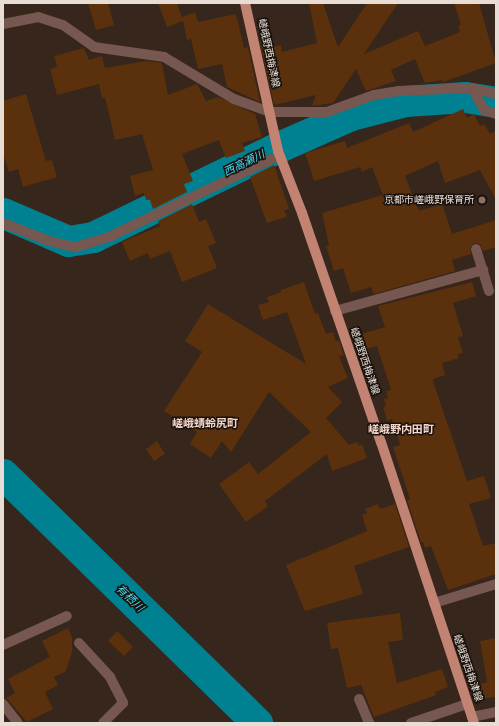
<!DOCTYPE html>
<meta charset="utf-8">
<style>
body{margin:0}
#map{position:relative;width:499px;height:726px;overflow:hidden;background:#36261b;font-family:Commissioner,"Noto Sans JP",sans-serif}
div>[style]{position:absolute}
.river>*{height:31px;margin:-15.5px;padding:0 15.5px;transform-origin:15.5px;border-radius:15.5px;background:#008191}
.building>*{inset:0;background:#5a310c}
.minor>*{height:10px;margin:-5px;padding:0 5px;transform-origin:5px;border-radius:5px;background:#765850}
.major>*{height:10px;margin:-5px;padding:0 5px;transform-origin:5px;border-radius:5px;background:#c28373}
.dots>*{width:11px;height:11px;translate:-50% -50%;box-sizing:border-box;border:2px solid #18110c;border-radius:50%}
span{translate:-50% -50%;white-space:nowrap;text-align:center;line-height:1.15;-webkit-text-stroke:3px #18110c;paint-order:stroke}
.street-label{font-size:10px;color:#e7ddd5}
.poi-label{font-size:10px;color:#e7ddd5}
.right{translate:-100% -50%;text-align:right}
.water-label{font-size:11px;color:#47dcf3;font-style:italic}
.neighbourhood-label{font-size:11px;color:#f6d5ca;font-weight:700}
.frame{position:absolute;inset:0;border:4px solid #e7ddd5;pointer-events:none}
</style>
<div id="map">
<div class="river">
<i style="left:3px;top:213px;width:71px;rotate:23.3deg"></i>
<i style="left:68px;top:241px;width:25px;rotate:-9deg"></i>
<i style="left:93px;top:237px;width:199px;rotate:-25.9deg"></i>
<i style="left:272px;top:150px;width:86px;rotate:-23.9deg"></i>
<i style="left:351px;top:115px;width:56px;rotate:-14.5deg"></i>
<i style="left:405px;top:101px;width:60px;rotate:-3.8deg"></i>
<i style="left:465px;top:97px;width:31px;rotate:9deg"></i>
<i style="left:3px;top:474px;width:356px;rotate:44.4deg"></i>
</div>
<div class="building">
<i style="clip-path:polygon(88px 3px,108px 3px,114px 25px,96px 30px)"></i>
<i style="clip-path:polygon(158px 3px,177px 3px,182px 17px,195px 12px,198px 22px,236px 14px,244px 48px,248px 47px,260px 102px,227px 87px,222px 64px,198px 69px,191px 39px,187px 40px,183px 21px,167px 27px)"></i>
<i style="clip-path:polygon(309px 3px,323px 3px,338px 47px,367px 3px,398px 3px,364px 54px,418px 31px,425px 46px,460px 32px,458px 26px,461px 25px,454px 3px,479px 3px,496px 63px,443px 82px,442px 80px,425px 83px,415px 59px,391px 70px,396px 81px,366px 91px,356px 69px,333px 103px,312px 106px,316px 95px,274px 105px,261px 44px,267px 43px,269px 48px,281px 45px,282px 52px,317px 43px)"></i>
<i style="clip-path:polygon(84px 48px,89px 60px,102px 56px,105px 68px,146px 61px,162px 63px,168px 95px,197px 84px,206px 101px,218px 97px,255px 114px,262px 137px,242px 143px,245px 151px,226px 158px,219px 140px,182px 154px,193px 181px,184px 184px,187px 192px,153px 209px,150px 200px,146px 200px,144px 193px,135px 196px,130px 176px,153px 170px,142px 134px,115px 140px,105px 97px,102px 98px,99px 84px,57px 95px,50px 69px,57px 67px,54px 56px)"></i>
<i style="clip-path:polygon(26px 94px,46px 161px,52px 160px,57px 177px,23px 187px,18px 169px,9px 172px,3px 154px,3px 101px)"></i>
<i style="clip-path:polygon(463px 109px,467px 118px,474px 114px,480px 126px,484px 124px,490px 134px,496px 131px,496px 200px,480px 170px,445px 183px,438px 161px,405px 176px,419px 211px,442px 204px,452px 234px,496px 220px,496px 247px,483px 251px,480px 244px,474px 243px,470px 247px,471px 254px,452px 260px,455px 271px,374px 294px,371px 287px,351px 293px,343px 268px,334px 271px,326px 246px,329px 245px,322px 213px,383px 195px,372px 167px,362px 172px,360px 167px,314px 181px,305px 153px,345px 141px,347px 148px,409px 123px,413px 132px)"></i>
<i style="clip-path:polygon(274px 165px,289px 209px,284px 210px,287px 217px,267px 223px,250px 177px)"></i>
<i style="clip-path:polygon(192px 204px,199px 222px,206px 219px,216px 243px,208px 246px,217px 268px,182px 282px,170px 251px,150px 259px,148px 253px,130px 261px,122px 242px,160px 226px,158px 221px)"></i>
<i style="clip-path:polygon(304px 282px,315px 314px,318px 313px,326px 334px,333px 332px,336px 341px,339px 340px,344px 355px,339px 356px,348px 378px,328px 387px,342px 402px,326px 418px,349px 445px,357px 442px,359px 446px,362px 444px,367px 458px,332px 471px,327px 454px,265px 501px,268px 506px,246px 522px,219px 484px,249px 462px,258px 474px,311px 432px,269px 392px,231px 452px,222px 441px,211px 458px,190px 444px,197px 432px,164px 411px,202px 352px,185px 341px,208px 304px,306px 364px,287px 312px,263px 320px,258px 305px,269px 302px,267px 297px,281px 292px,281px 290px)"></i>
<i style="clip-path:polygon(472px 282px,476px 296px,453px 303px,463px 336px,458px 338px,463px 353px,458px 354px,459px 358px,442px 363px,445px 375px,433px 379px,434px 384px,467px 481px,484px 476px,491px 498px,469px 504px,483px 546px,496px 543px,496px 574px,448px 590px,431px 546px,425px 548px,423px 542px,421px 542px,407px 500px,410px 499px,393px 447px,400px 445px,392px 419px,387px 421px,383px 407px,386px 406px,384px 399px,388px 398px,386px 391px,391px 390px,377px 346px,357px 351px,352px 337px,385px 327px,378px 306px)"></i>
<i style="clip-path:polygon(157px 441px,165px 454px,154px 461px,146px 449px)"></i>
<i style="clip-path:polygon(378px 504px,380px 509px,395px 504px,409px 547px,354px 566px,363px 594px,305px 611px,286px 565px,367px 531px,362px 515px,367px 513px,365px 509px)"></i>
<i style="clip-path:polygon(400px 613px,403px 640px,388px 642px,397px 683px,442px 669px,448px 687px,435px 692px,436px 695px,374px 717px,361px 685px,347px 688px,338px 648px,331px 649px,327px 623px)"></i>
<i style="clip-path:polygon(68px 628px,72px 637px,72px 652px,66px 671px,54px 677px,58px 685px,45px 692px,53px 709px,27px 722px,6px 698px,15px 693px,8px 679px,50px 657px,42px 641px)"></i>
<i style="clip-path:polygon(117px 631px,133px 647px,124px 656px,108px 641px)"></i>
<i style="clip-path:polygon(496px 638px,496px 697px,479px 699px,474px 687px,487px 682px,480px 641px)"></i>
</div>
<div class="minor">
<i style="left:3px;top:24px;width:36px;rotate:-11deg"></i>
<i style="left:38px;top:17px;width:26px;rotate:18deg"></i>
<i style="left:63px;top:25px;width:38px;rotate:35deg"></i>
<i style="left:94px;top:47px;width:71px;rotate:8.1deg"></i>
<i style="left:164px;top:57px;width:82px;rotate:31deg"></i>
<i style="left:234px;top:99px;width:37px;rotate:20deg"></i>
<i style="left:269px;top:112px;width:58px"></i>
<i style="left:327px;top:112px;width:50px;rotate:-19.9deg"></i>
<i style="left:374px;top:95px;width:24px;rotate:-9deg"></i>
<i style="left:398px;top:91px;width:74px;rotate:-2.3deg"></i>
<i style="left:472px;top:88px;width:25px;rotate:14deg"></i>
<i style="left:472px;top:88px;width:25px;rotate:61deg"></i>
<i style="left:484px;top:110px;width:13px;rotate:18deg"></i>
<i style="left:3px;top:223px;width:49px;rotate:21.4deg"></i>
<i style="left:49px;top:241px;width:28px;rotate:13deg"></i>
<i style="left:76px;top:247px;width:37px;rotate:-17deg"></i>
<i style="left:111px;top:236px;width:187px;rotate:-25.6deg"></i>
<i style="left:476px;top:249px;width:44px;rotate:72.8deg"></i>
<i style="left:335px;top:311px;width:154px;rotate:-15.5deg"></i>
<i style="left:434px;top:603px;width:65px;rotate:-17deg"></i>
<i style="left:79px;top:643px;width:46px;rotate:47.6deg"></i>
<i style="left:110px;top:677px;width:29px;rotate:63deg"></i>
<i style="left:123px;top:703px;width:28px;rotate:135deg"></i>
<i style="left:3px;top:645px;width:70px;rotate:-24.4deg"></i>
<i style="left:359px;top:699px;width:26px;rotate:67deg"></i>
<i style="left:3px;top:704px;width:24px;rotate:52deg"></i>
<i style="left:472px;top:717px;width:25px;rotate:-12deg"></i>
<i style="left:411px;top:723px;width:59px;rotate:-18.7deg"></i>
</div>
<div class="major">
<i style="left:245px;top:3px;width:152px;rotate:77.4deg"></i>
<i style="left:278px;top:151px;width:66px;rotate:68.8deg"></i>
<i style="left:302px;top:213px;width:242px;rotate:71deg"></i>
<i style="left:381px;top:442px;width:296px;rotate:71.7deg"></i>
</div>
<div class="dots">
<i style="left:482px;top:200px;background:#8d6e63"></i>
</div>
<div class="street-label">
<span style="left:269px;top:53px;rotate:78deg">嵯峨野西梅津線</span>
<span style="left:365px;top:361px;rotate:71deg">嵯峨野西梅津線</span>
<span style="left:468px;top:668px;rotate:71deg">嵯峨野西梅津線</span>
</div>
<div class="poi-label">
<span class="right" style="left:474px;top:200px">京都市嵯峨野保育所</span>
</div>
<div class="water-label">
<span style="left:244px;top:163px;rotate:-26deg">西高瀬川</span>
<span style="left:130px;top:598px;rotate:44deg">有栖川</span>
</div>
<div class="neighbourhood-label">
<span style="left:205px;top:423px">嵯峨蜻蛉尻町</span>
<span style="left:401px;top:429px">嵯峨野内田町</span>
</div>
<div class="frame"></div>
</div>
